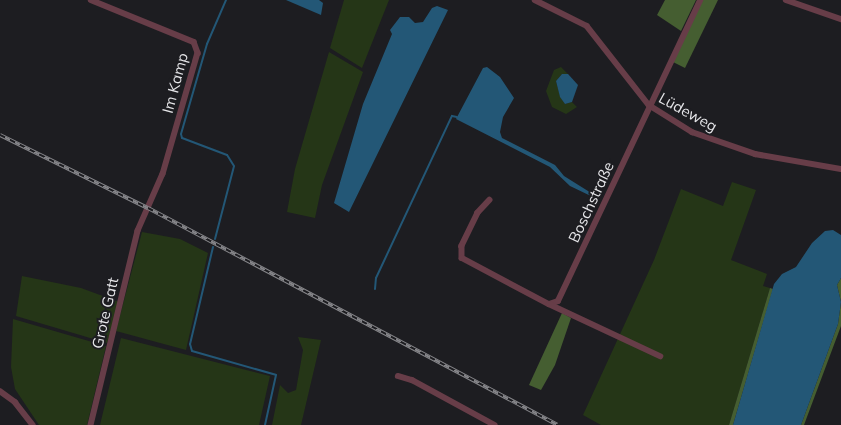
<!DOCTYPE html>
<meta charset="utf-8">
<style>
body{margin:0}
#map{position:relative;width:841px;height:425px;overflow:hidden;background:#1d1d21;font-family:Mulish,sans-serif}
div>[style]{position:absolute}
.green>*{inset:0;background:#253617}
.forest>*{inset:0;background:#455e31}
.water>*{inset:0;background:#235776}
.stream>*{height:2px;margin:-1px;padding:0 1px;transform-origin:1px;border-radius:1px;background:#235776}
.minor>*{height:5.5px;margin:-2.75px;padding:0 2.75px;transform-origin:2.75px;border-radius:2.75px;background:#673d48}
.rail>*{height:4px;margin-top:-2px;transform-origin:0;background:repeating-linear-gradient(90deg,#1d1d21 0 5.5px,#86868a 0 11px);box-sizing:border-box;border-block:1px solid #86868a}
span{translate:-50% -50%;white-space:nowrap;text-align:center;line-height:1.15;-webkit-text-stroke:4px #1d1d21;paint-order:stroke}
.street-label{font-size:15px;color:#e7e7ea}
</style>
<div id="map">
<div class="green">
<i style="clip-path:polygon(344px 0,389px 0,362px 68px,330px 48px)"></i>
<i style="clip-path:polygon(329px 52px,363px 72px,322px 185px,315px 218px,287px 212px,295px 169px)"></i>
<i style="clip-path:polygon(561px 67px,568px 74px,562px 74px,556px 81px,560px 96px,565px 104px,572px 102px,577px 107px,566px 114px,552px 107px,546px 91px,554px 70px)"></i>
<i style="clip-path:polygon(732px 182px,756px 190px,731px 260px,767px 274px,763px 286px,770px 288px,729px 425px,601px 425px,583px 415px,654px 260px,681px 189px,723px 206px)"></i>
<i style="clip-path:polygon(142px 232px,180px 239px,208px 253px,186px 350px,116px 331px)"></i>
<i style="clip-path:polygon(22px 276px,81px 288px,119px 302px,107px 343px,16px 316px)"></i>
<i style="clip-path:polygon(13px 319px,106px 346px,87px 425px,39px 425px,15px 389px,11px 367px)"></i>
<i style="clip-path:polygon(298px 337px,321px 340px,301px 425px,272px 425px,280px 385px,288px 393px,296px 390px,303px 350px)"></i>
<i style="clip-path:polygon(121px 338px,270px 376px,259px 425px,100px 425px)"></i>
</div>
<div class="forest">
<i style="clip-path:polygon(665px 0,696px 0,681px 31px,657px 15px)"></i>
<i style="clip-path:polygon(702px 0,718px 0,685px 68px,673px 62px)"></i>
<i style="clip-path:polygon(841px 278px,841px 326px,804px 425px,801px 425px,838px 324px,841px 302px,837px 285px)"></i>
<i style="clip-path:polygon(770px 288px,773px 289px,733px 425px,729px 425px)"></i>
<i style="clip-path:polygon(562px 313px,571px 318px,555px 365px,541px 390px,529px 385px)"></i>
</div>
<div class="water">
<i style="clip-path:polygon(286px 0,319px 0,323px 3px,321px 15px)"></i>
<i style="clip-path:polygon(437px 6px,448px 10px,349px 212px,334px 203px,363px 104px,392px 34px,390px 30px,400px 17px,409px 17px,415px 23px,423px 22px,432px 8px)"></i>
<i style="clip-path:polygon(487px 67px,500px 77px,514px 98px,503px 117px,500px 132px,502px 138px,555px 165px,564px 176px,596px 196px,595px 198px,570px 186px,550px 167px,456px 119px,483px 68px)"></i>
<i style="clip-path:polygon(562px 74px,568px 74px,578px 85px,572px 102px,565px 104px,560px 97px,556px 81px)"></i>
<i style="clip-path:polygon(833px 230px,841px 235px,841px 278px,837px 285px,841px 302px,838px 324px,801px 425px,733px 425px,774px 284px,782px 274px,796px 267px,812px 243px,825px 231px)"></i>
</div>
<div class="stream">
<i style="left:215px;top:239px;width:75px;rotate:-75.4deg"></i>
<i style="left:234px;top:166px;width:13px;rotate:-122deg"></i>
<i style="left:227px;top:155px;width:48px;rotate:-159.3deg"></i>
<i style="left:182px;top:138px;width:4px;rotate:-104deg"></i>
<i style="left:181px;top:134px;width:94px;rotate:-73.9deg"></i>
<i style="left:207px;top:44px;width:48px;rotate:-66.6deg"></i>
<i style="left:213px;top:247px;width:100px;rotate:103.3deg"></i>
<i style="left:190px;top:344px;width:7px;rotate:74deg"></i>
<i style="left:192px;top:351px;width:87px;rotate:15.9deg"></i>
<i style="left:276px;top:375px;width:51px;rotate:102.4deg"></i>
<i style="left:375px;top:289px;width:11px;rotate:-85deg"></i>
<i style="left:376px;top:278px;width:179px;rotate:-64.9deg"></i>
<i style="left:452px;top:116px;width:5px;rotate:11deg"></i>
</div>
<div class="minor">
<i style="left:91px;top:0;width:111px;rotate:22.2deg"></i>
<i style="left:194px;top:42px;width:12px;rotate:70deg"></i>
<i style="left:198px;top:53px;width:126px;rotate:106.1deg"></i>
<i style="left:163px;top:174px;width:62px;rotate:113.7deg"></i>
<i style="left:138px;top:231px;width:200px;rotate:103.6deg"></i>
<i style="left:535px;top:0;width:58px;rotate:26.6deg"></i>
<i style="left:587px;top:26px;width:100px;rotate:51.9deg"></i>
<i style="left:649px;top:105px;width:51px;rotate:32.1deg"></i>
<i style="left:692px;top:132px;width:67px;rotate:19.2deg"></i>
<i style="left:755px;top:154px;width:87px;rotate:9.9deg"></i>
<i style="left:786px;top:0;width:58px;rotate:19.1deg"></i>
<i style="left:490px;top:200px;width:18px;rotate:133deg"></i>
<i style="left:478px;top:213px;width:37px;rotate:116deg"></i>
<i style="left:462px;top:246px;width:12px;rotate:90deg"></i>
<i style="left:462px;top:258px;width:98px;rotate:27.9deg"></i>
<i style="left:549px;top:304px;width:9px;rotate:-18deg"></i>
<i style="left:558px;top:301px;width:333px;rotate:-64.7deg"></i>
<i style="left:549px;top:304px;width:123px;rotate:25.1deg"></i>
<i style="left:398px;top:376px;width:15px;rotate:16deg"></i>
<i style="left:412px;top:380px;width:94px;rotate:28.5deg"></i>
<i style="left:0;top:391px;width:19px;rotate:36deg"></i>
<i style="left:15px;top:402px;width:29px;rotate:52deg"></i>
</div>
<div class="rail">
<i style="left:0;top:135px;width:165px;rotate:26.3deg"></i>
<i style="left:148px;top:208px;width:463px;rotate:27.9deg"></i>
</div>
<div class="street-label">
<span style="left:175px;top:83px;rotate:-75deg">Im Kamp</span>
<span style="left:688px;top:112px;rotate:29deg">Lüdeweg</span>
<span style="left:591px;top:202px;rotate:-65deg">Boschstraße</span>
<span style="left:105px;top:313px;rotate:-77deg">Grote Gatt</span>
</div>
</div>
